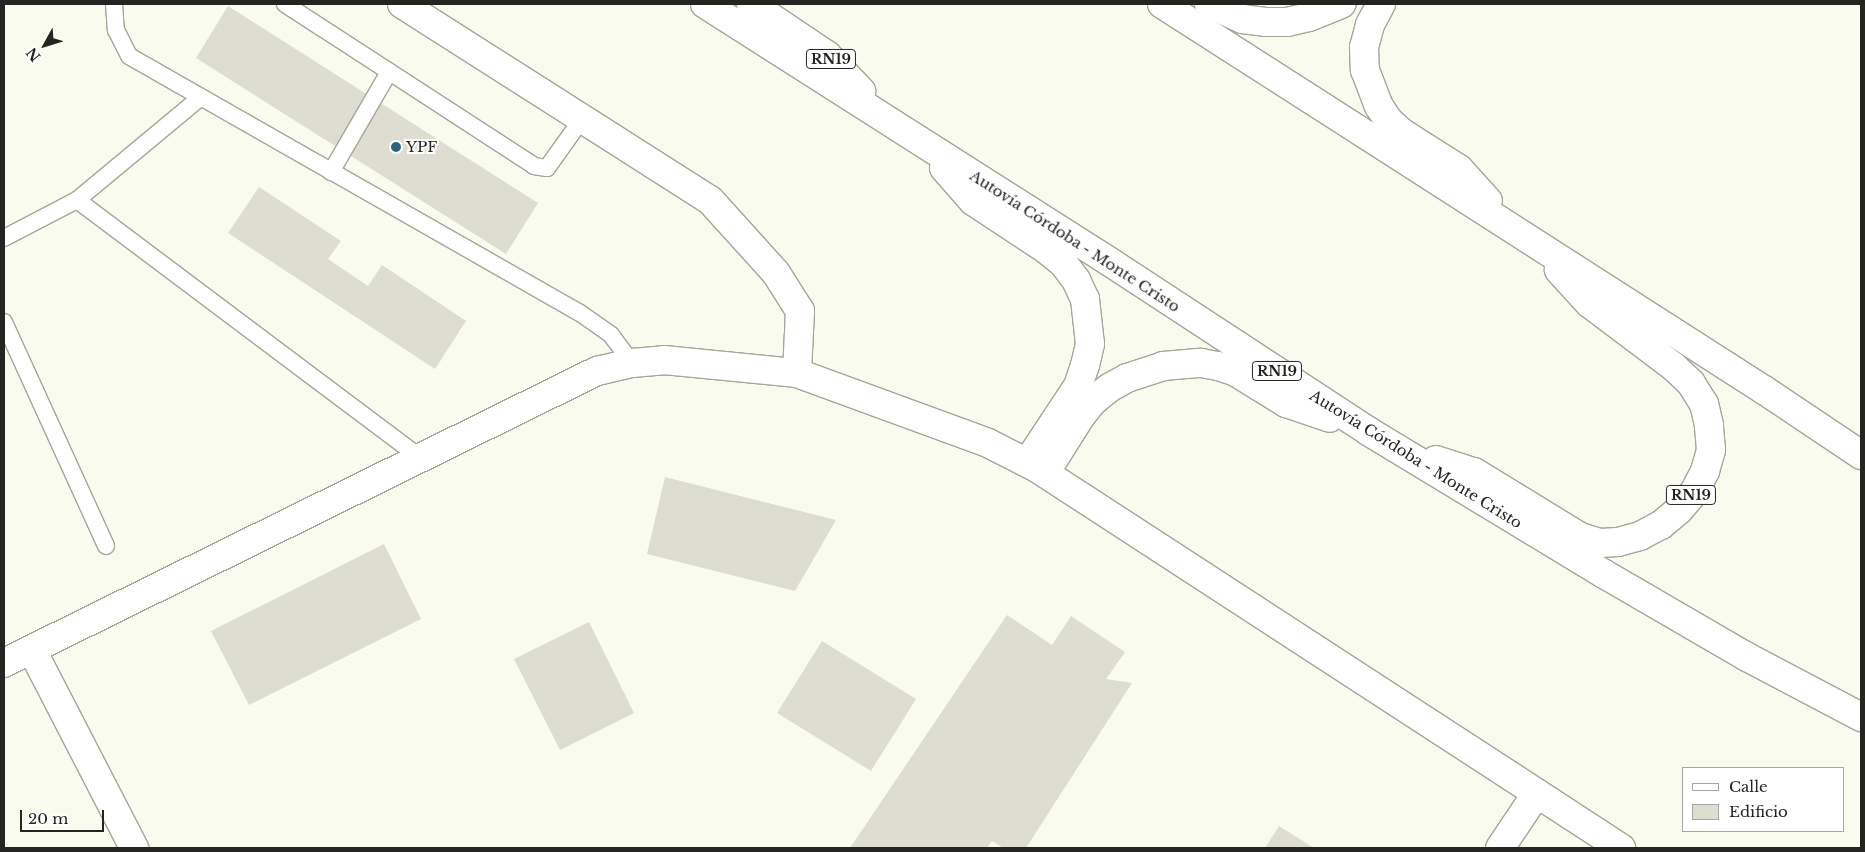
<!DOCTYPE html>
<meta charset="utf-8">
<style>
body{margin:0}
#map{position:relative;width:1865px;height:852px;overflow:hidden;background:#fafbef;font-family:"Libre Baskerville",serif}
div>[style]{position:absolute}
.building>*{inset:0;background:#ddddd1}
.roads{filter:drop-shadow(1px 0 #a5a59a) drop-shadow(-1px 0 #a5a59a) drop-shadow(0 1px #a5a59a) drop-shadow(0 -1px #a5a59a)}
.service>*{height:16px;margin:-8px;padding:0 8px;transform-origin:8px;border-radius:8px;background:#fff}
.minor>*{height:28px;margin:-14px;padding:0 14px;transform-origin:14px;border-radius:14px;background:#fff}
.trunk>*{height:28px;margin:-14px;padding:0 14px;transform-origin:14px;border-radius:14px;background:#fff}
.dots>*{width:14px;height:14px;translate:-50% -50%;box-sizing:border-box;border:2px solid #fff;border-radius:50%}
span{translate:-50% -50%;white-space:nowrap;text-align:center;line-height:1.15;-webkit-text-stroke:4px #fff;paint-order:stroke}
.shield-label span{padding:1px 4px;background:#fff;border:1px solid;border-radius:4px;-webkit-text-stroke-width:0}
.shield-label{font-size:14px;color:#242520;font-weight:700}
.poi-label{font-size:15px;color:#242520}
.left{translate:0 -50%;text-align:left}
.street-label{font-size:15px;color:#242520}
.frame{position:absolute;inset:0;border:5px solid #242520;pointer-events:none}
.legend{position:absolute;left:1682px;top:767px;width:162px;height:65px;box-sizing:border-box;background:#fff;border:1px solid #a7a8a6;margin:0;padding:6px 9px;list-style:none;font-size:15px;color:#242520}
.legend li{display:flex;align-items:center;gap:10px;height:25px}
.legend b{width:25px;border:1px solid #a7a8a6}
.north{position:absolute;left:20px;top:20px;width:50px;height:50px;-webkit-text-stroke:4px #fff;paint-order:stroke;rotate:231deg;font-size:14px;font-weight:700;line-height:20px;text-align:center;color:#242520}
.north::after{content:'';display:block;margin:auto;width:18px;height:22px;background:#242520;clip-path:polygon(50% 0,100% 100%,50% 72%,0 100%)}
.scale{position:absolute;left:20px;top:810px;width:84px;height:22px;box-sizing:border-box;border:2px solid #242520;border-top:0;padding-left:6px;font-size:15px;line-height:18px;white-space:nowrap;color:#242520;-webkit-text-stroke:4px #fff;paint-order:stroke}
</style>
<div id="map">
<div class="building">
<i style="clip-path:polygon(228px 6px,538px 203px,506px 254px,196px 58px)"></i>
<i style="clip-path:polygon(259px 187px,341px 241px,328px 259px,368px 286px,382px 265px,466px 321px,435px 369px,228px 233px)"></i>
<i style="clip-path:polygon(665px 477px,836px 520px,795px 591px,647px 554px)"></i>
<i style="clip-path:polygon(384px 544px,421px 619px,249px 705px,211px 631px)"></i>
<i style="clip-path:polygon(1007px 615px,1052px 645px,1071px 616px,1125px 652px,1106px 679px,1132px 683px,1026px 848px,1003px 848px,992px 841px,987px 848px,850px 848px)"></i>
<i style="clip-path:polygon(589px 622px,634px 713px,560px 750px,514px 659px)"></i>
<i style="clip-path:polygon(822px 641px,916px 699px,871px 771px,777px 713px)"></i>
<i style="clip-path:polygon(1279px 826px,1314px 848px,1265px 848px)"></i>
</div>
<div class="roads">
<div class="service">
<i style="left:114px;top:4px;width:26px;rotate:86deg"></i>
<i style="left:116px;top:30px;width:29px;rotate:63deg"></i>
<i style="left:129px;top:56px;width:519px;rotate:29.68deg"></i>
<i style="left:580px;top:313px;width:38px;rotate:35deg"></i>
<i style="left:611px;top:335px;width:35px;rotate:53deg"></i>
<i style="left:285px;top:4px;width:297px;rotate:33deg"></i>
<i style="left:534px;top:166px;width:13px;rotate:9deg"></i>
<i style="left:547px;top:168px;width:60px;rotate:-54.5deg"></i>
<i style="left:331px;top:172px;width:116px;rotate:-59.9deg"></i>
<i style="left:77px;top:200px;width:430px;rotate:36.9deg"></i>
<i style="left:4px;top:238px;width:82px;rotate:-27.5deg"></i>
<i style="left:77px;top:200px;width:160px;rotate:-39.7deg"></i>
<i style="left:4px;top:322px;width:246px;rotate:65.5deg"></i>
</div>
<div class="minor">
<i style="left:402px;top:4px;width:365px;rotate:32.5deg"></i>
<i style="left:710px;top:200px;width:98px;rotate:47.9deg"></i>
<i style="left:776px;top:273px;width:45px;rotate:57.7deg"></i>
<i style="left:800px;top:311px;width:62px;rotate:92.8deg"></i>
<i style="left:32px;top:650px;width:223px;rotate:62.7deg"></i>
<i style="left:4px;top:663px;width:661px;rotate:-26.22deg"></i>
<i style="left:597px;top:371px;width:36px;rotate:-13deg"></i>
<i style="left:632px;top:363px;width:32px;rotate:-5deg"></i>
<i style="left:664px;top:360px;width:134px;rotate:5.6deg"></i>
<i style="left:797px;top:373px;width:203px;rotate:20.1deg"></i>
<i style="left:988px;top:443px;width:55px;rotate:27deg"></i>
<i style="left:1037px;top:468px;width:697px;rotate:33.05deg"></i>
<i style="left:1500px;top:848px;width:66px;rotate:-56.1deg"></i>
</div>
<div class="trunk">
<i style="left:705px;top:4px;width:480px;rotate:32.5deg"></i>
<i style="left:1110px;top:262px;width:308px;rotate:33.2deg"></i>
<i style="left:1368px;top:431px;width:276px;rotate:31.2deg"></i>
<i style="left:1604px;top:574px;width:165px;rotate:30.1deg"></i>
<i style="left:1747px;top:657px;width:129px;rotate:27.8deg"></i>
<i style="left:751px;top:4px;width:92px;rotate:33.9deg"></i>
<i style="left:827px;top:55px;width:50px;rotate:46.6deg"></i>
<i style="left:1162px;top:4px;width:715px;rotate:32.67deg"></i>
<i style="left:1764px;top:390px;width:117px;rotate:33.8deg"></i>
<i style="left:1209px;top:4px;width:36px;rotate:24deg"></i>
<i style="left:1242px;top:19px;width:23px;rotate:7deg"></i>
<i style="left:1265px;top:22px;width:22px"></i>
<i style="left:1287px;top:22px;width:23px;rotate:-13deg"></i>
<i style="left:1309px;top:17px;width:35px;rotate:-22deg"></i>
<i style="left:1381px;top:4px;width:24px;rotate:118deg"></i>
<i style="left:1370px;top:25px;width:23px;rotate:105deg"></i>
<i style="left:1364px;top:47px;width:23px;rotate:88deg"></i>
<i style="left:1365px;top:70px;width:39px;rotate:69deg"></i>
<i style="left:1379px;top:106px;width:17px;rotate:57deg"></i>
<i style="left:1388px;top:120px;width:18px;rotate:43deg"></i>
<i style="left:1401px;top:132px;width:69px;rotate:32.5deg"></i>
<i style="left:1459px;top:169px;width:43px;rotate:47.8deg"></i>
<i style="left:944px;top:168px;width:44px;rotate:48.7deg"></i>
<i style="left:973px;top:201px;width:89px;rotate:33.5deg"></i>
<i style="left:1047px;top:250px;width:22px;rotate:39deg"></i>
<i style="left:1064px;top:264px;width:20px;rotate:53deg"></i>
<i style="left:1076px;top:280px;width:21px;rotate:65deg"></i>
<i style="left:1085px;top:299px;width:45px;rotate:83.7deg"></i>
<i style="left:1090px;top:344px;width:22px;rotate:103deg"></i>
<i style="left:1085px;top:365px;width:22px;rotate:108deg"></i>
<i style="left:1078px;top:386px;width:92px;rotate:123.5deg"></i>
<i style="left:1436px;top:460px;width:40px;rotate:18deg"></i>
<i style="left:1474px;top:472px;width:124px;rotate:31.5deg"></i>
<i style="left:1580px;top:537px;width:21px;rotate:17deg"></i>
<i style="left:1600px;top:543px;width:18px;rotate:-3deg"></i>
<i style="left:1618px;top:542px;width:23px;rotate:-15deg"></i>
<i style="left:1640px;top:536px;width:24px;rotate:-28deg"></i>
<i style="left:1661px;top:525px;width:23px;rotate:-40deg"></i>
<i style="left:1679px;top:510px;width:23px;rotate:-50deg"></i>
<i style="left:1694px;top:492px;width:24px;rotate:-62deg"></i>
<i style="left:1705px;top:471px;width:22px;rotate:-74deg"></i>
<i style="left:1711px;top:450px;width:25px;rotate:-95deg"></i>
<i style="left:1709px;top:425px;width:22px;rotate:-103deg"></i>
<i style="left:1704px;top:404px;width:25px;rotate:-122deg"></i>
<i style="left:1691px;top:383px;width:23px;rotate:-137deg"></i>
<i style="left:1674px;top:367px;width:106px;rotate:-143deg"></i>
<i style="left:1589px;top:303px;width:45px;rotate:-132.3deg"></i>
<i style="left:1045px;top:473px;width:67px;rotate:-57.7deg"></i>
<i style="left:1081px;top:416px;width:19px;rotate:-51deg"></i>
<i style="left:1093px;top:401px;width:21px;rotate:-39deg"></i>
<i style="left:1109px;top:388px;width:21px;rotate:-29deg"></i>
<i style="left:1127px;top:378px;width:38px;rotate:-18deg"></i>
<i style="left:1163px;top:366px;width:38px;rotate:-5deg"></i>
<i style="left:1201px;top:363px;width:17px;rotate:10deg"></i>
<i style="left:1218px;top:366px;width:19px;rotate:18deg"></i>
<i style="left:1236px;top:372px;width:59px;rotate:31.8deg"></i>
<i style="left:1286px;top:403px;width:46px;rotate:18.8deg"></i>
</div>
</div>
<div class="dots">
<i style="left:396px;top:147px;background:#316280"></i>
</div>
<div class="shield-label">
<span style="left:831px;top:59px">RN19</span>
<span style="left:1277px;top:371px">RN19</span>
<span style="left:1691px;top:495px">RN19</span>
</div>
<div class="poi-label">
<span class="left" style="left:406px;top:147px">YPF</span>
</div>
<div class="street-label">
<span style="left:1075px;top:241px;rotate:33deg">Autovía Córdoba - Monte Cristo</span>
<span style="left:1416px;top:459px;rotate:32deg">Autovía Córdoba - Monte Cristo</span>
</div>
<div class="frame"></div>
<ul class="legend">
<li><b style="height:6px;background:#fff"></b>Calle</li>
<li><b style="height:14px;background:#ddddd1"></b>Edificio</li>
</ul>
<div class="north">N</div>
<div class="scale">20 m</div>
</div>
